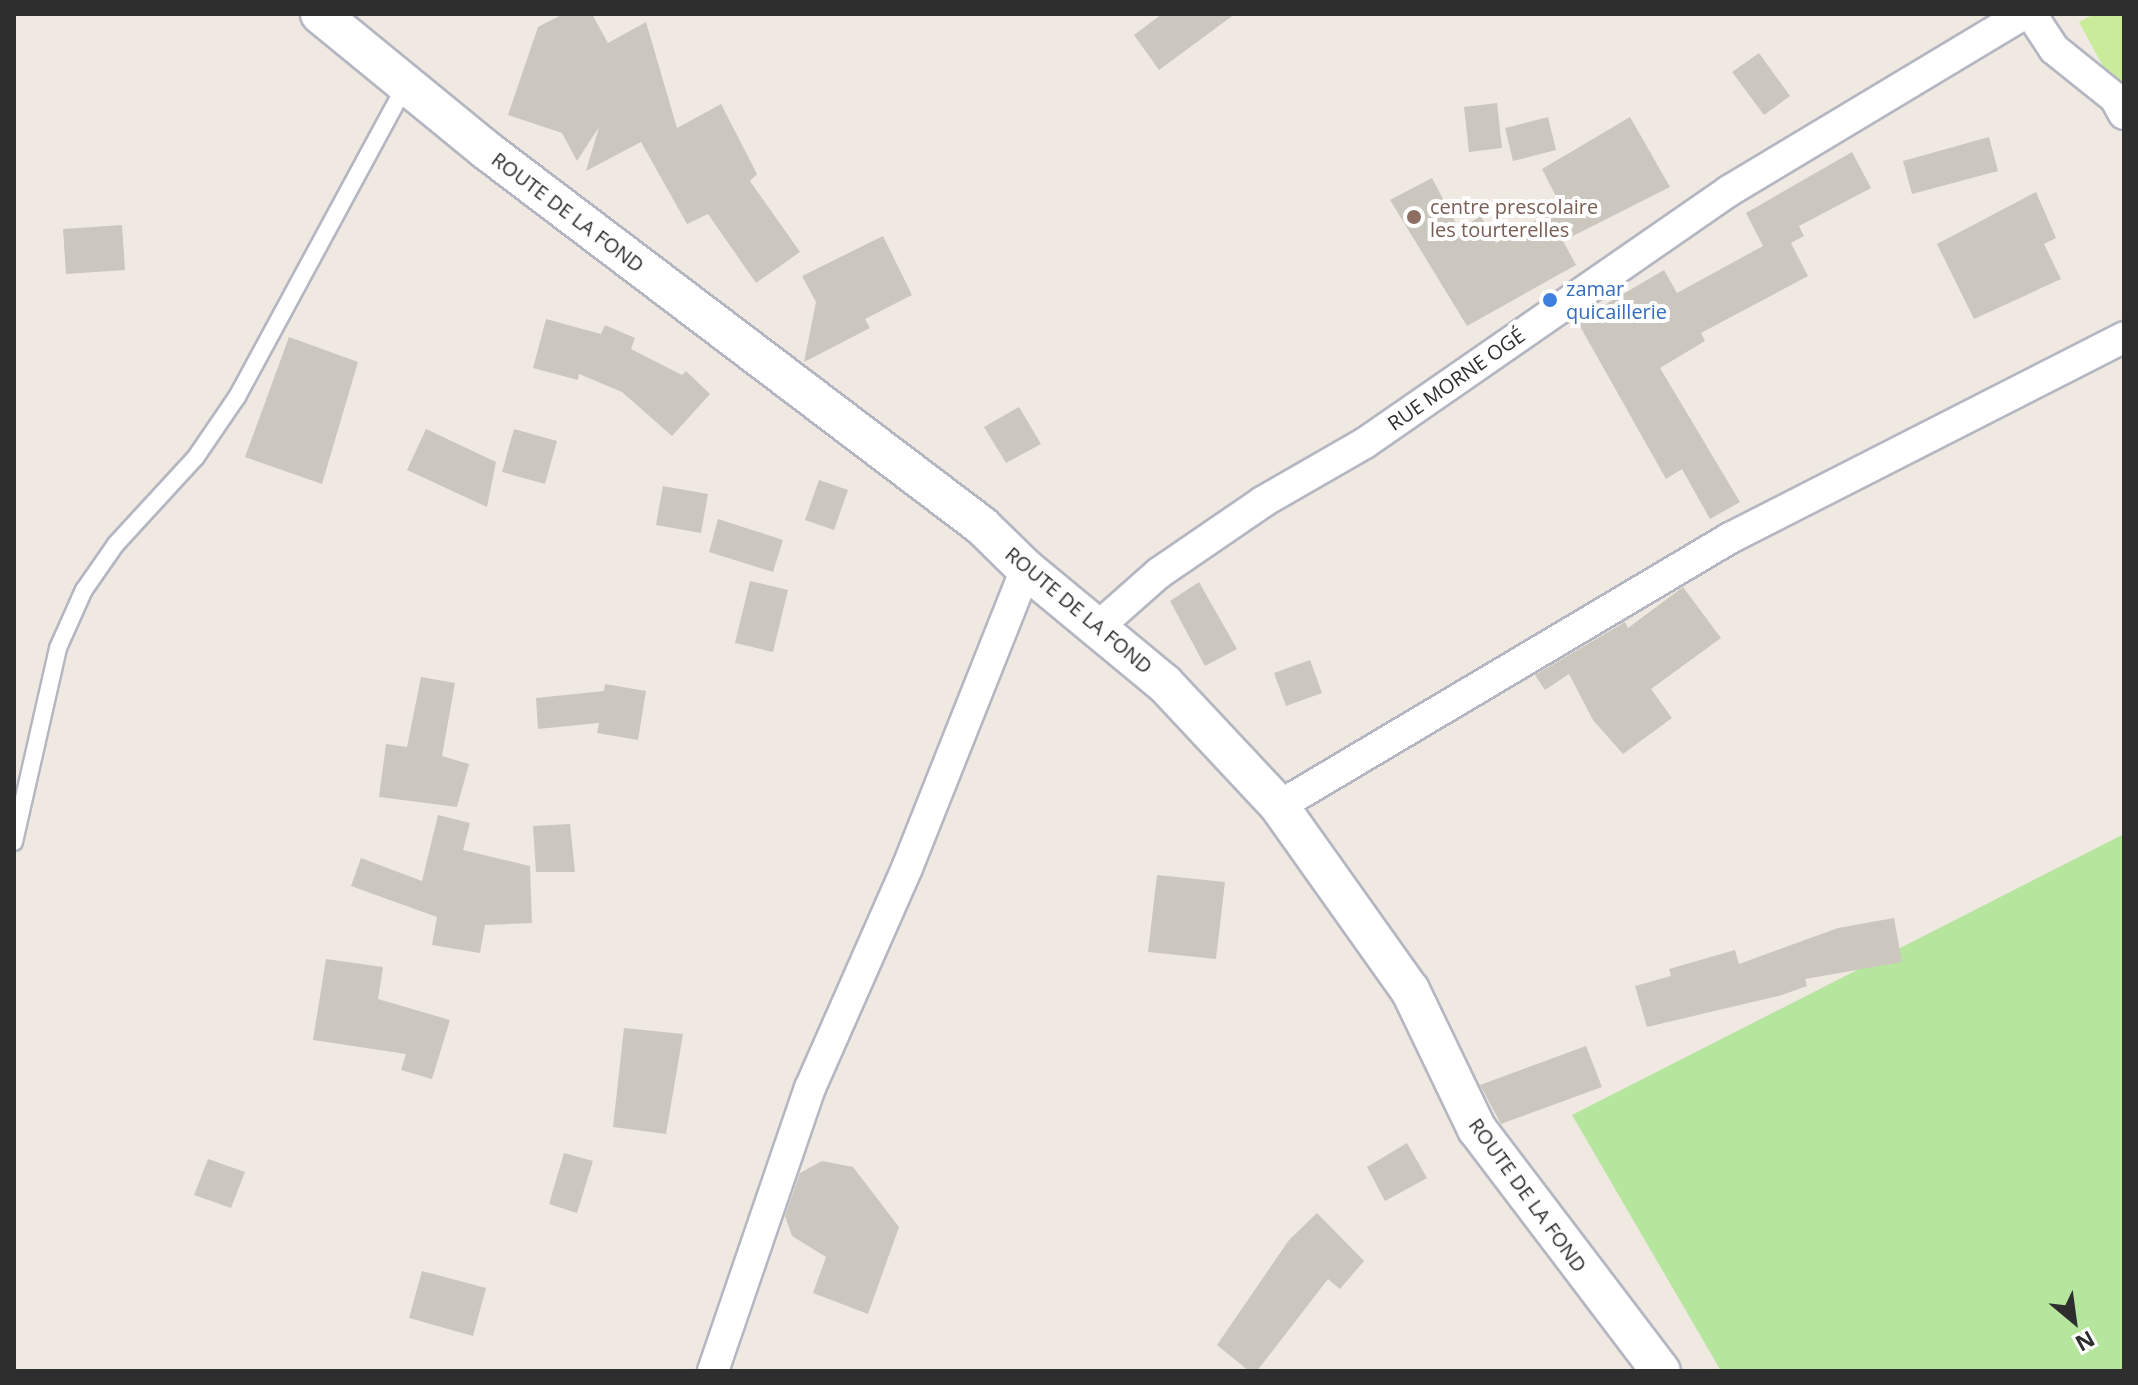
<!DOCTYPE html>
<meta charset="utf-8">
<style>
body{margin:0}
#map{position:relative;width:2138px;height:1385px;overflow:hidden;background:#efe9e1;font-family:"Open Sans",sans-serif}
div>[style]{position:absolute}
.green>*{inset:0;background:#b6e59e}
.pitch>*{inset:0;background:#c9ec9a}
.building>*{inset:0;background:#cbc7bf}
.roads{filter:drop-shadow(2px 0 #b4b7c1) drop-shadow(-2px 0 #b4b7c1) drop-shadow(0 2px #b4b7c1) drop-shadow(0 -2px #b4b7c1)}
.service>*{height:16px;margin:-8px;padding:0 8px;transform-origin:8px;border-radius:8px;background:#fff}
.minor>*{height:30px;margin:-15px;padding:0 15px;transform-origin:15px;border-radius:15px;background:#fff}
.tertiary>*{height:38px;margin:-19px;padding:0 19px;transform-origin:19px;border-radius:19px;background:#fff}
.dots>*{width:22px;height:22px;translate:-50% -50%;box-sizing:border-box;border:4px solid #fff;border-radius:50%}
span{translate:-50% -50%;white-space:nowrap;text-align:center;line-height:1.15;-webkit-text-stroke:8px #fff;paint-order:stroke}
.education-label{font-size:20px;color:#785e54}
.left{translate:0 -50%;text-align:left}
.street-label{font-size:20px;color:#2e2e2e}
.shop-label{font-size:20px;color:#366cbe}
.frame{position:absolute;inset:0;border:16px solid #2e2e2e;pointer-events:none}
.north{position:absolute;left:2034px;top:1281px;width:80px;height:80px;-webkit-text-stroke:6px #fff;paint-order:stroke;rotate:151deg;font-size:22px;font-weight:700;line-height:32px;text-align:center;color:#2e2e2e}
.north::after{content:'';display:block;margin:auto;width:28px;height:36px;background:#2e2e2e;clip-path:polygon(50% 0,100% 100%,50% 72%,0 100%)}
</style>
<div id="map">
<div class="green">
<i style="clip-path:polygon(2124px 834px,2124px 1371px,1721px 1371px,1572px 1115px)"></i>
</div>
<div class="pitch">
<i style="clip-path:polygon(2094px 14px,2124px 14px,2124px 105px,2079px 22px)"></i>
</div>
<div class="building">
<i style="clip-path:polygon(563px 14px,592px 14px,608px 43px,646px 22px,677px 128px,721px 104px,757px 174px,750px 181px,800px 252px,756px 283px,708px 214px,687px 224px,641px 142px,586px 171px,599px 127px,577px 161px,562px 133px,508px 115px,538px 27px)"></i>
<i style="clip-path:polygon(1162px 14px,1235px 14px,1159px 70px,1134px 35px)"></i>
<i style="clip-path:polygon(1759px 53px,1790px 96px,1764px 115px,1732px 72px)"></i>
<i style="clip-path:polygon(1497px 103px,1502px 148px,1469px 152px,1464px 107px)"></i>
<i style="clip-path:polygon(1548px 117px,1556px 150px,1513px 161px,1505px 128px)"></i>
<i style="clip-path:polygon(1630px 117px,1670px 187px,1563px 241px,1576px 265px,1467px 326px,1390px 200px,1432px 178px,1459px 229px,1481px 216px,1496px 243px,1561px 206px,1542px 169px)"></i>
<i style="clip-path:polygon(1989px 137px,1998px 171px,1912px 194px,1903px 161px)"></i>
<i style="clip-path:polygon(1852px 152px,1871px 188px,1799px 226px,1804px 236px,1791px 243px,1808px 276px,1701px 333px,1705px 341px,1660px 368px,1740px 502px,1710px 519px,1682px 469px,1666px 479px,1577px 321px,1664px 270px,1677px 293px,1763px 246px,1746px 213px)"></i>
<i style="clip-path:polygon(2036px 192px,2056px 238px,2044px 244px,2061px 279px,1974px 319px,1937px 244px)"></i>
<i style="clip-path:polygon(122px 225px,125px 270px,66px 274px,63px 229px)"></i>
<i style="clip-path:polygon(883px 236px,912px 295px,865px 319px,870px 328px,804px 362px,816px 302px,802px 276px)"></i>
<i style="clip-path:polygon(546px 319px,601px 334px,605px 325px,635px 338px,631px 349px,682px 375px,686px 371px,710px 394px,672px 436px,622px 392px,579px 374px,578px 380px,533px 368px)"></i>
<i style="clip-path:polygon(289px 337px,358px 362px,322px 484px,245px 457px)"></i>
<i style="clip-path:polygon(1019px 407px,1041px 444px,1006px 463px,984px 427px)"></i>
<i style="clip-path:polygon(426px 429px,496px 462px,487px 507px,407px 470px)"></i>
<i style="clip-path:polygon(514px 429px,557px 441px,545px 484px,502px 472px)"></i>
<i style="clip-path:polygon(819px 480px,848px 490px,834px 530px,805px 520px)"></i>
<i style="clip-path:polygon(663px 486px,708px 494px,701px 533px,656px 525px)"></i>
<i style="clip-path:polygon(718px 519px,783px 540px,773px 572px,709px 552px)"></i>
<i style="clip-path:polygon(750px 581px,788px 590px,773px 652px,735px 643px)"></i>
<i style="clip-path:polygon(1199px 582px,1237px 649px,1205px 666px,1170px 601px)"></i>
<i style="clip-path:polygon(1683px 587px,1721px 638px,1651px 689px,1672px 718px,1623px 754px,1593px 720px,1569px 674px,1545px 690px,1535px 675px,1625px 622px,1628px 628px)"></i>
<i style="clip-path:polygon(1310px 660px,1322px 693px,1286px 706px,1274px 673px)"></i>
<i style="clip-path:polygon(421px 677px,455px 683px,442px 756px,469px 764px,457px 807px,379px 797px,386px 744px,407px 747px)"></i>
<i style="clip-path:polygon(605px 684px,646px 691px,638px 740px,597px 733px,599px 723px,538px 729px,536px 698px,604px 691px)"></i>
<i style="clip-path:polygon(438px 815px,470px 823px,463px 850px,530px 866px,532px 923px,485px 925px,480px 953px,432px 945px,437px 917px,351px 886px,361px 858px,422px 881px)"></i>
<i style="clip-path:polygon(570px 824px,575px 872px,536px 872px,533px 826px)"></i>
<i style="clip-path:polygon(1157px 875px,1225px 882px,1216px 959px,1148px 952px)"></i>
<i style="clip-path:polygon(1894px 918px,1902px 962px,1805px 979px,1807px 986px,1782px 995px,1647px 1027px,1635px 986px,1671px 976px,1669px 969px,1735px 950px,1739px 964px,1838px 928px)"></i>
<i style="clip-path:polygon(326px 959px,383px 967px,378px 999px,450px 1020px,432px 1079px,401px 1070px,406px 1054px,313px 1040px)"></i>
<i style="clip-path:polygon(624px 1028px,683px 1034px,666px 1134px,613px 1127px)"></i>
<i style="clip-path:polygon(1586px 1046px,1602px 1087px,1501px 1124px,1480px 1085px)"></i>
<i style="clip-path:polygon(1407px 1143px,1427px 1178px,1385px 1201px,1367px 1167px)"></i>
<i style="clip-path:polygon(564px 1153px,593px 1161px,577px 1213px,549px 1204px)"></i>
<i style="clip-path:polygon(208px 1159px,245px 1172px,231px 1208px,194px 1195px)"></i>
<i style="clip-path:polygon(822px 1161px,853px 1167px,899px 1227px,868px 1314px,813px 1293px,826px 1257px,792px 1236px,785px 1216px,800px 1173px)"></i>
<i style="clip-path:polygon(1317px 1213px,1364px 1261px,1340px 1289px,1328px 1279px,1257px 1371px,1249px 1371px,1217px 1345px,1289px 1240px)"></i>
<i style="clip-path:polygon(422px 1271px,486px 1288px,473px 1336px,409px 1318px)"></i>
</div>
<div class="roads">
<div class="service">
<i style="left:14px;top:842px;width:199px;rotate:-77.2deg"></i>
<i style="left:58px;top:648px;width:64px;rotate:-65.9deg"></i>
<i style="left:84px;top:590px;width:56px;rotate:-55.2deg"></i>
<i style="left:116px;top:544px;width:118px;rotate:-47.4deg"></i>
<i style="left:196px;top:457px;width:73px;rotate:-55.7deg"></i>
<i style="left:237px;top:397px;width:355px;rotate:-61.6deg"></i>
</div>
<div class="minor">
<i style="left:2031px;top:14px;width:42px;rotate:56.7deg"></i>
<i style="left:2054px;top:49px;width:78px;rotate:38.8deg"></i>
<i style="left:2115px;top:98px;width:18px;rotate:61deg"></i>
<i style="left:1099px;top:626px;width:80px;rotate:-41.5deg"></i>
<i style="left:1159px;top:573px;width:127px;rotate:-34.4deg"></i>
<i style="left:1264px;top:501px;width:116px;rotate:-29.9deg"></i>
<i style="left:1365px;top:443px;width:443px;rotate:-34.7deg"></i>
<i style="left:1729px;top:191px;width:344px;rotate:-31deg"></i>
<i style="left:1279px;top:806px;width:525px;rotate:-30.72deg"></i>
<i style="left:1730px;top:538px;width:442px;rotate:-27deg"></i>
<i style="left:713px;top:1371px;width:299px;rotate:-71.1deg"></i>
<i style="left:810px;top:1088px;width:240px;rotate:-66.2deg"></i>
<i style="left:907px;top:868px;width:322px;rotate:-68.3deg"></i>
</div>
<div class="tertiary">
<i style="left:320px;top:14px;width:215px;rotate:39.3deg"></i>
<i style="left:486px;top:150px;width:622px;rotate:37.16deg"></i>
<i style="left:982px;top:526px;width:62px;rotate:44.3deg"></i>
<i style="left:1026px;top:569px;width:180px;rotate:39.6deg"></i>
<i style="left:1165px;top:684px;width:167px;rotate:46.9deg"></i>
<i style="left:1279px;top:806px;width:226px;rotate:54.6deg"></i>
<i style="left:1410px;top:990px;width:154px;rotate:64.3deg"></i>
<i style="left:1477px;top:1129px;width:304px;rotate:52.8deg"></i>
</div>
</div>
<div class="dots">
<i style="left:1414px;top:217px;background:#8d6e63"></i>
<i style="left:1550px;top:300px;background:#3f7fe0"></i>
</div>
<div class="education-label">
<span class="left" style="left:1430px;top:218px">centre prescolaire<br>les tourterelles</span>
</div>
<div class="street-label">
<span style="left:568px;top:212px;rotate:37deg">ROUTE DE LA FOND</span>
<span style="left:1456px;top:379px;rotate:-35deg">RUE MORNE OGÉ</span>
<span style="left:1079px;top:610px;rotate:40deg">ROUTE DE LA FOND</span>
<span style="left:1528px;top:1195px;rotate:54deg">ROUTE DE LA FOND</span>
</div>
<div class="shop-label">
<span class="left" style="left:1566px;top:300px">zamar<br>quicaillerie</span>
</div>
<div class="frame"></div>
<div class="north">N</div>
</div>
